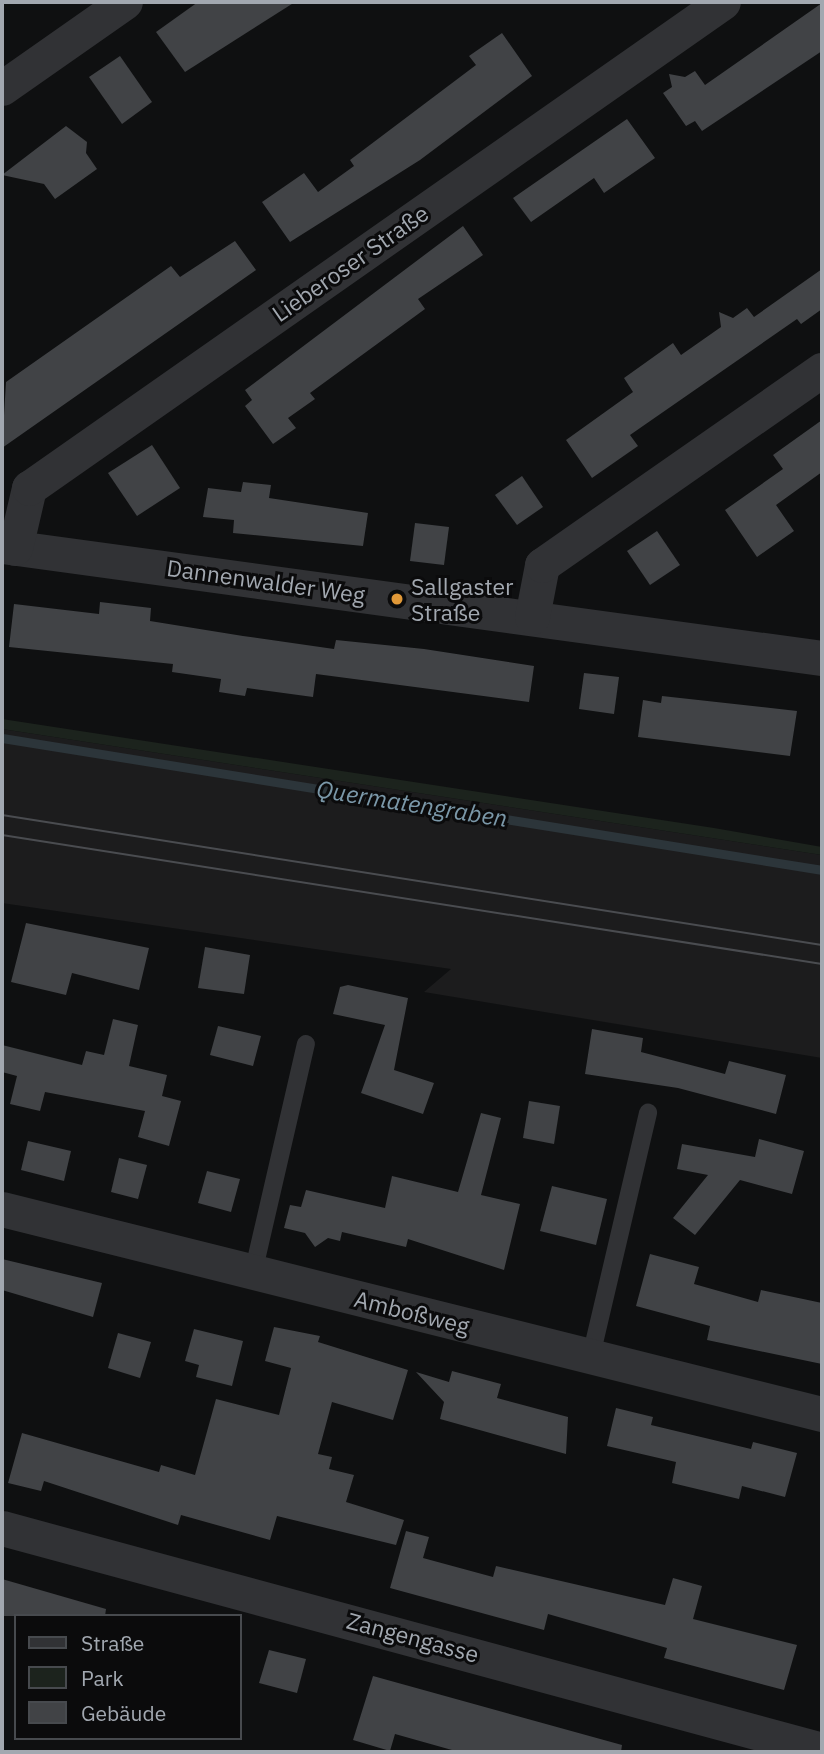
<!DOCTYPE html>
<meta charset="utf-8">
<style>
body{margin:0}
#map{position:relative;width:824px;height:1754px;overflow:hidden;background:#0f1011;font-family:"IBM Plex Sans",sans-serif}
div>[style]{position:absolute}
.built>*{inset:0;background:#1c1c1d}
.green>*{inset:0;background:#1c231d}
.stream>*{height:9px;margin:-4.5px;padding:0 4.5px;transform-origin:4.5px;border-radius:4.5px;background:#2c353a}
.building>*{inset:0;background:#414346}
.service>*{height:18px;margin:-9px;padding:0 9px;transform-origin:9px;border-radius:9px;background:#313235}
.minor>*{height:35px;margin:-17.5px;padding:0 17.5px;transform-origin:17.5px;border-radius:17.5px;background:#313235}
.tram>*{height:2px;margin:-1px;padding:0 1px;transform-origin:1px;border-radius:1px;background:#4a4c50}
.dots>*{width:19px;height:19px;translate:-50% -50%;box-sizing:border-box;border:4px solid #0b0b0c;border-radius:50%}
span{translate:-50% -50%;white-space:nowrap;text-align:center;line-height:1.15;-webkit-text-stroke:6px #0b0b0c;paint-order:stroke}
.street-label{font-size:23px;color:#a2a8b0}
.poi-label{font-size:23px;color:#a2a8b0}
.left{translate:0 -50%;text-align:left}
.water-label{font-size:24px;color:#7b98a9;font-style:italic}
.frame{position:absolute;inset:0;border:4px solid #a2a8b0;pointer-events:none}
.legend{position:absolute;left:14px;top:1614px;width:228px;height:126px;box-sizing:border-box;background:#0b0b0c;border:2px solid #474a4e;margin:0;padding:9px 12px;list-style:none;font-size:21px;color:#a2a8b0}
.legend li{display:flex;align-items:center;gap:14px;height:35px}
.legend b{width:35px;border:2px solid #474a4e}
</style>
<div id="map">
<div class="built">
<i style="clip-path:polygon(2px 729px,822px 855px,822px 1058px,424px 992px,451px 969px,2px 903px)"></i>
</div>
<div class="green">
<i style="clip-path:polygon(2px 719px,714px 828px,822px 847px,822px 855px,2px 729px)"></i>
</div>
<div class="stream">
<i style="left:2px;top:738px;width:831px;rotate:9.14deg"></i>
</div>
<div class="building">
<i style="clip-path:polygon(198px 2px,295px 2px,185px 72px,156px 32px)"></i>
<i style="clip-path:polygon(822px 3px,822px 51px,702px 131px,695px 121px,686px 126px,663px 93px,672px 87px,669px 74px,685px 77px,695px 71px,705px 85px)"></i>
<i style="clip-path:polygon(502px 33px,532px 76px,420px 160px,290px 242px,262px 202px,304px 173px,318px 192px,354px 166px,350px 160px,476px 65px,469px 56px)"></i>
<i style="clip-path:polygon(120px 56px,152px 102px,122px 124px,89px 77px)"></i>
<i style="clip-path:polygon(627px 119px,655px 158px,604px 193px,594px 178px,531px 222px,513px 198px)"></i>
<i style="clip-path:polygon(66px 126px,87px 142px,86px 153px,97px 169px,55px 199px,44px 184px,2px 175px)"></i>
<i style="clip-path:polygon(463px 226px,483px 255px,418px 299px,425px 309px,310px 393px,315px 399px,288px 418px,296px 428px,273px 444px,245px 406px,252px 400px,245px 390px)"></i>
<i style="clip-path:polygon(235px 241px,256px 270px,2px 448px,6px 382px,171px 266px,180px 277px)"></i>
<i style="clip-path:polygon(822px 269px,822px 309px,801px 324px,797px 319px,630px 435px,638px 446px,592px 478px,566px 440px,633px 392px,624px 378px,673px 343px,681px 355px,721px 327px,719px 312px,733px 318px,747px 308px,754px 317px)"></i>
<i style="clip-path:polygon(822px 420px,822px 472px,776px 505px,794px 531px,757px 557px,725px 510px,783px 469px,773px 455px)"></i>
<i style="clip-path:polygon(152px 445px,180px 488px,137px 516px,108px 473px)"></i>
<i style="clip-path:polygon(522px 476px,543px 507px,517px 525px,495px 495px)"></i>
<i style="clip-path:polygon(243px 482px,271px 485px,269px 498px,368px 513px,363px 546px,233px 533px,234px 520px,203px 517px,208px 488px,241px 492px)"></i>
<i style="clip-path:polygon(415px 523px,449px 527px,444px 565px,410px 561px)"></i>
<i style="clip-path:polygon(657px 531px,680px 565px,650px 585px,627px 551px)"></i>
<i style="clip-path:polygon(100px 602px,151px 608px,150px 621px,243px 636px,334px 649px,336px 640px,424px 649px,534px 666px,529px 702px,316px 674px,313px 697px,247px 688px,245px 696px,219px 692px,221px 679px,172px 672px,173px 664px,9px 647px,14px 604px,99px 614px)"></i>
<i style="clip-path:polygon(584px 673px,619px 677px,614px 714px,579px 709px)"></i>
<i style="clip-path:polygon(662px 696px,797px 711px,790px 756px,638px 737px,643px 700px,661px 703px)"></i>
<i style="clip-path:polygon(26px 923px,149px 948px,139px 990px,72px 973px,66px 995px,11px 982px)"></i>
<i style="clip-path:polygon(205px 947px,250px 955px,244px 994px,198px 988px)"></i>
<i style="clip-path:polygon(348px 985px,408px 998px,394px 1070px,434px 1083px,423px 1114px,361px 1093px,385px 1025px,333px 1014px,340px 987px)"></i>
<i style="clip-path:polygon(113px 1019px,138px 1025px,129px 1066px,167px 1075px,162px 1096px,181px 1101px,169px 1146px,138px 1137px,145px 1111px,45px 1092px,40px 1111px,10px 1104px,17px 1076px,2px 1072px,2px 1045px,82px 1065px,86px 1051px,104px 1055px)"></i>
<i style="clip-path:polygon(218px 1026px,261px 1036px,253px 1066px,210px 1055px)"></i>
<i style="clip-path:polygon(592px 1029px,643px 1038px,641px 1052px,725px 1074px,729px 1061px,786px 1075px,776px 1114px,678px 1088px,585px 1074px)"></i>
<i style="clip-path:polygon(529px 1101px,560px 1106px,554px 1144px,523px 1138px)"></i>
<i style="clip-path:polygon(481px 1113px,501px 1118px,481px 1195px,520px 1204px,504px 1270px,408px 1239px,406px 1247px,342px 1232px,340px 1241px,328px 1238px,315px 1247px,305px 1233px,284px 1228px,290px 1205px,301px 1207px,306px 1190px,385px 1208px,392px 1176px,458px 1192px)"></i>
<i style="clip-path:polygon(759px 1139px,804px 1151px,792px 1194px,740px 1180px,695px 1235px,673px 1218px,708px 1175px,677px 1169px,682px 1144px,755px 1157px)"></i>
<i style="clip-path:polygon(28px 1141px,71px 1151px,64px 1181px,21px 1170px)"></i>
<i style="clip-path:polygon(119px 1158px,147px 1165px,138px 1199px,111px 1192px)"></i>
<i style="clip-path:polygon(207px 1171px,240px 1179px,231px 1212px,198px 1203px)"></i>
<i style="clip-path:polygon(552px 1186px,607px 1199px,596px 1245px,540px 1231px)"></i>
<i style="clip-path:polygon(650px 1254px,699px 1267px,694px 1284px,758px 1302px,761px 1290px,822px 1303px,822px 1364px,707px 1340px,710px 1326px,636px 1306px)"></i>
<i style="clip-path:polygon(2px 1259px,102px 1283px,93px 1317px,2px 1290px)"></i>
<i style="clip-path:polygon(274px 1327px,320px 1336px,318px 1342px,408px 1370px,393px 1420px,332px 1402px,318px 1454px,332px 1457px,329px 1469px,354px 1475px,346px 1502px,404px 1520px,396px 1545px,277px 1516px,270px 1540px,181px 1515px,178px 1525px,44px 1481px,41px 1491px,8px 1483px,22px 1433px,159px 1472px,161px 1465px,195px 1475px,216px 1399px,279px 1415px,291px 1368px,265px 1361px)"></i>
<i style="clip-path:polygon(194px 1329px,243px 1341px,232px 1386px,196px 1377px,199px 1365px,185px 1361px)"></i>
<i style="clip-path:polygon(118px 1333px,151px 1342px,140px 1378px,108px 1368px)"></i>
<i style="clip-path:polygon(452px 1371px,501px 1384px,497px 1398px,568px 1417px,566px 1454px,440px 1419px,444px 1402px,416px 1372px,449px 1382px)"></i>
<i style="clip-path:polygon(616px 1408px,653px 1417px,651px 1425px,751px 1449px,753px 1442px,797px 1453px,785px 1497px,742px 1486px,739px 1499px,672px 1483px,676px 1462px,607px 1446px)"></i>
<i style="clip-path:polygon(406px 1531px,429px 1537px,423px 1558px,493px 1577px,496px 1566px,665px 1605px,673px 1578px,702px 1586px,693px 1619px,797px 1645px,784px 1690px,664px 1658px,667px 1648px,548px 1614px,544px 1630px,390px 1588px)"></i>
<i style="clip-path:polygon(2px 1579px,106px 1609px,105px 1616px,2px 1616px)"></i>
<i style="clip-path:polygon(269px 1650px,306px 1659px,297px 1693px,259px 1683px)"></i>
<i style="clip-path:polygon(373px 1676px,622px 1745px,621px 1752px,459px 1752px,395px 1734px,390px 1751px,353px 1740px)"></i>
</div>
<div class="service">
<i style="left:253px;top:1273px;width:235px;rotate:-77deg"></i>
<i style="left:591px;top:1356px;width:250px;rotate:-76.8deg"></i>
</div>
<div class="minor">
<i style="left:2px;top:88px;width:150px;rotate:-35deg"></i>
<i style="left:2px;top:546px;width:828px;rotate:7.78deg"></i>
<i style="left:15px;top:548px;width:62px;rotate:-76.9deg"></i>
<i style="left:29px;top:488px;width:847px;rotate:-35deg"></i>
<i style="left:532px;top:617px;width:53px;rotate:-79.1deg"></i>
<i style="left:542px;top:565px;width:341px;rotate:-34.9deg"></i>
<i style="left:2px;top:1209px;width:845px;rotate:14.04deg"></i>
<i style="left:2px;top:1528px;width:850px;rotate:15.15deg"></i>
</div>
<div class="tram">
<i style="left:2px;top:815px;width:830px;rotate:9.01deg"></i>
<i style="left:2px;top:835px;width:830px;rotate:8.94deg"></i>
</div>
<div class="dots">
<i style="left:397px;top:599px;background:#e09838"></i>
</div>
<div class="street-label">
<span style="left:350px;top:263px;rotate:-35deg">Lieberoser Straße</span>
<span style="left:266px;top:581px;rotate:8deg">Dannenwalder Weg</span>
<span style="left:412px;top:1312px;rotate:14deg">Amboßweg</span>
<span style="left:413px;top:1637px;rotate:15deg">Zangengasse</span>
</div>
<div class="poi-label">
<span class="left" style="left:411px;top:599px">Sallgaster<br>Straße</span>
</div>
<div class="water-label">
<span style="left:412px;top:804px;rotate:9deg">Quermatengraben</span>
</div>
<div class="frame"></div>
<ul class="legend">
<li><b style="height:9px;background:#313235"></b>Straße</li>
<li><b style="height:19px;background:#1c231d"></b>Park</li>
<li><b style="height:19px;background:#414346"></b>Gebäude</li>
</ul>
</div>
